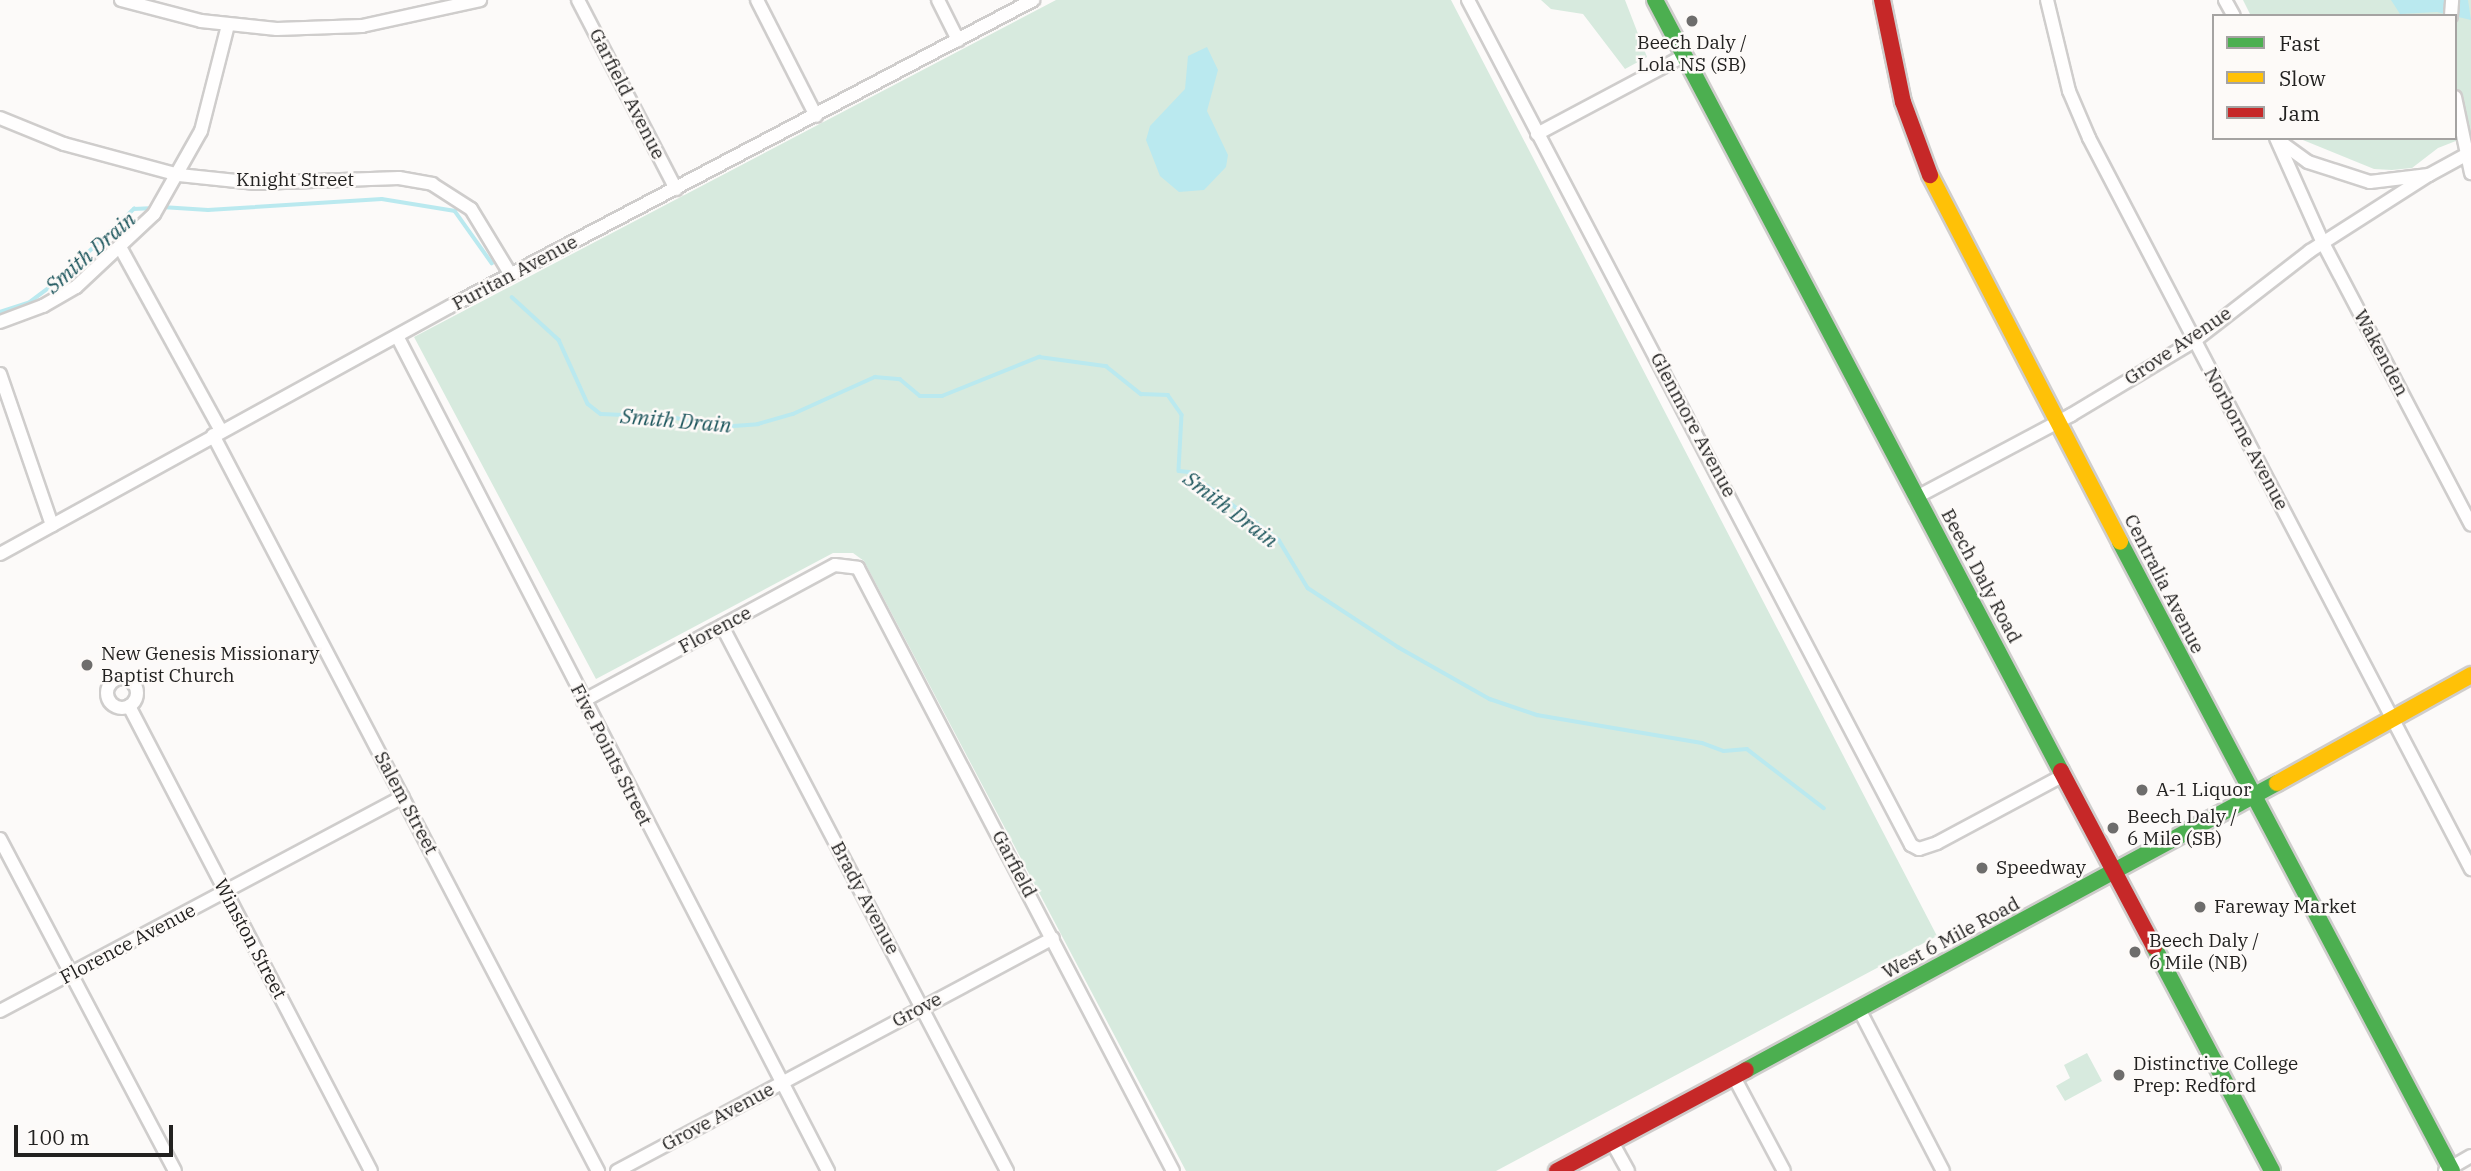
<!DOCTYPE html>
<style>
body{margin:0}
#map{position:relative;width:2471px;height:1171px;overflow:hidden;background:#fcfaf9;font-family:"IBM Plex Serif",serif}
div>[style]{position:absolute}
.green>*{inset:0;background:#d7eade}
.water>*{inset:0;background:#bae9ef}
.stream>*{height:3.5px;margin:-1.75px;padding:0 1.75px;transform-origin:1.75px;border-radius:1.75px;background:#bae9ef}
.roads{filter:drop-shadow(2px 0 #cfcdcc) drop-shadow(-2px 0 #cfcdcc) drop-shadow(0 2px #cfcdcc) drop-shadow(0 -2px #cfcdcc)}
.street>*{height:12px;margin:-6px;padding:0 6px;transform-origin:6px;border-radius:6px;background:#fffefe}
.street>.ring{margin:-6px;padding:0;box-sizing:content-box;background:none;border:12px solid #fffefe;border-radius:50%}
.fast>*{height:16px;margin:-8px;padding:0 8px;transform-origin:8px;border-radius:8px;background:#4caf50}
.slow>*{height:16px;margin:-8px;padding:0 8px;transform-origin:8px;border-radius:8px;background:#ffc107}
.jam>*{height:16px;margin:-8px;padding:0 8px;transform-origin:8px;border-radius:8px;background:#c62828}
.dots>*{width:19px;height:19px;translate:-50% -50%;box-sizing:border-box;border:4px solid #fdfaf8;border-radius:50%}
span{translate:-50% -50%;white-space:nowrap;text-align:center;line-height:1.15;-webkit-text-stroke:5px #fdfaf8;paint-order:stroke}
.poi-label{font-size:19px;color:#222120}
.left{translate:0 -50%;text-align:left}
.street-label{font-size:19px;color:#222120}
.water-label{font-size:21px;color:#19535a;font-style:italic}
.legend{position:absolute;left:2212px;top:14px;width:245px;height:126px;box-sizing:border-box;background:#fdfaf8;border:2px solid #a5a3a2;margin:0;padding:9px 12px;list-style:none;font-size:21px;color:#222120}
.legend li{display:flex;align-items:center;gap:14px;height:35px}
.legend b{width:35px;border:2px solid #a5a3a2}
.scale{position:absolute;left:14px;top:1125px;width:159px;height:32px;box-sizing:border-box;border:4px solid #222120;border-top:0;padding-left:9px;font-size:21px;line-height:24px;white-space:nowrap;color:#222120;-webkit-text-stroke:5px #fdfaf8;paint-order:stroke}
</style>
<div id="map">
<div class="green">
<i style="clip-path:polygon(1056px 0,1451px 0,1937px 936px,1496px 1171px,1186px 1171px,864px 561px,853px 553px,833px 553px,596px 679px,414px 337px)"></i>
<i style="clip-path:polygon(1541px 0,1625px 0,1647px 57px,1625px 69px,1583px 14px,1551px 9px)"></i>
<i style="clip-path:polygon(2243px 0,2471px 0,2471px 135px,2438px 148px,2412px 168px,2392px 170px,2374px 169px,2298px 138px,2455px 138px,2455px 16px,2251px 16px)"></i>
<i style="clip-path:polygon(2087px 1053px,2102px 1081px,2065px 1101px,2056px 1086px,2070px 1078px,2064px 1065px)"></i>
</div>
<div class="water">
<i style="clip-path:polygon(2391px 0,2468px 0,2471px 20px,2437px 12px,2400px 14px)"></i>
<i style="clip-path:polygon(1207px 47px,1218px 70px,1207px 111px,1228px 155px,1226px 167px,1204px 190px,1179px 192px,1160px 176px,1146px 140px,1150px 126px,1185px 89px,1188px 56px)"></i>
</div>
<div class="stream">
<i style="left:162px;top:207px;width:46px;rotate:3.7deg"></i>
<i style="left:208px;top:210px;width:174px;rotate:-3.6deg"></i>
<i style="left:382px;top:199px;width:74px;rotate:9.3deg"></i>
<i style="left:455px;top:211px;width:64px;rotate:54.6deg"></i>
<i style="left:512px;top:297px;width:64px;rotate:42.5deg"></i>
<i style="left:559px;top:340px;width:70px;rotate:65.6deg"></i>
<i style="left:588px;top:404px;width:16px;rotate:38deg"></i>
<i style="left:601px;top:414px;width:70px;rotate:2.5deg"></i>
<i style="left:671px;top:417px;width:49px;rotate:11.8deg"></i>
<i style="left:719px;top:427px;width:39px;rotate:-4deg"></i>
<i style="left:758px;top:424px;width:36px;rotate:-16deg"></i>
<i style="left:793px;top:414px;width:90px;rotate:-24.3deg"></i>
<i style="left:875px;top:377px;width:25px;rotate:5deg"></i>
<i style="left:900px;top:379px;width:26px;rotate:40deg"></i>
<i style="left:920px;top:396px;width:22px"></i>
<i style="left:942px;top:396px;width:105px;rotate:-21.9deg"></i>
<i style="left:1039px;top:357px;width:68px;rotate:7.7deg"></i>
<i style="left:1106px;top:366px;width:45px;rotate:38.7deg"></i>
<i style="left:1141px;top:394px;width:27px;rotate:2deg"></i>
<i style="left:1168px;top:395px;width:24px;rotate:55deg"></i>
<i style="left:1182px;top:415px;width:56px;rotate:93.1deg"></i>
<i style="left:1179px;top:471px;width:10px;rotate:6deg"></i>
<i style="left:1189px;top:472px;width:113px;rotate:37.1deg"></i>
<i style="left:1279px;top:540px;width:56px;rotate:58.9deg"></i>
<i style="left:1308px;top:588px;width:108px;rotate:33.2deg"></i>
<i style="left:1398px;top:647px;width:106px;rotate:29.5deg"></i>
<i style="left:1490px;top:699px;width:50px;rotate:18.8deg"></i>
<i style="left:1537px;top:715px;width:167px;rotate:9.6deg"></i>
<i style="left:1702px;top:743px;width:23px;rotate:20deg"></i>
<i style="left:1724px;top:751px;width:23px;rotate:-5deg"></i>
<i style="left:1747px;top:749px;width:97px;rotate:37.5deg"></i>
<i style="left:0;top:312px;width:32px;rotate:-18deg"></i>
<i style="left:30px;top:302px;width:35px;rotate:-37deg"></i>
<i style="left:58px;top:281px;width:105px;rotate:-43.5deg"></i>
<i style="left:134px;top:209px;width:20px;rotate:-3deg"></i>
</div>
<div class="roads">
<div class="street">
<i style="left:121px;top:0;width:83px;rotate:14.7deg"></i>
<i style="left:201px;top:21px;width:76px;rotate:6deg"></i>
<i style="left:277px;top:29px;width:85px;rotate:-2deg"></i>
<i style="left:362px;top:26px;width:121px;rotate:-12.4deg"></i>
<i style="left:578px;top:0;width:213px;rotate:62.6deg"></i>
<i style="left:757px;top:0;width:130px;rotate:63deg"></i>
<i style="left:938px;top:0;width:45px;rotate:63.4deg"></i>
<i style="left:1468px;top:0;width:954px;rotate:62.33deg"></i>
<i style="left:1911px;top:845px;width:9px;rotate:27deg"></i>
<i style="left:1919px;top:849px;width:19px;rotate:-18deg"></i>
<i style="left:1937px;top:843px;width:144px;rotate:-28.2deg"></i>
<i style="left:2047px;top:0;width:94px;rotate:76.4deg"></i>
<i style="left:2069px;top:91px;width:51px;rotate:66.9deg"></i>
<i style="left:2089px;top:138px;width:825px;rotate:62.41deg"></i>
<i style="left:2225px;top:0;width:18px;rotate:61deg"></i>
<i style="left:2451px;top:16px;width:16px;rotate:-86deg"></i>
<i style="left:2455px;top:97px;width:78px;rotate:78.1deg"></i>
<i style="left:0;top:118px;width:69px;rotate:22.1deg"></i>
<i style="left:64px;top:144px;width:119px;rotate:15.1deg"></i>
<i style="left:179px;top:175px;width:77px;rotate:5.9deg"></i>
<i style="left:256px;top:183px;width:143px;rotate:-2deg"></i>
<i style="left:399px;top:178px;width:34px;rotate:10deg"></i>
<i style="left:432px;top:184px;width:46px;rotate:32.7deg"></i>
<i style="left:471px;top:209px;width:77px;rotate:58.8deg"></i>
<i style="left:1537px;top:134px;width:166px;rotate:-28deg"></i>
<i style="left:2276px;top:138px;width:115px;rotate:65.9deg"></i>
<i style="left:2323px;top:243px;width:318px;rotate:62.3deg"></i>
<i style="left:2282px;top:143px;width:32px;rotate:36deg"></i>
<i style="left:2308px;top:162px;width:65px;rotate:17.9deg"></i>
<i style="left:2370px;top:182px;width:59px;rotate:-6.8deg"></i>
<i style="left:2429px;top:175px;width:48px;rotate:-28.7deg"></i>
<i style="left:120px;top:247px;width:210px;rotate:61.2deg"></i>
<i style="left:0;top:322px;width:46px;rotate:-20.4deg"></i>
<i style="left:43px;top:306px;width:38px;rotate:-30deg"></i>
<i style="left:76px;top:287px;width:107px;rotate:-43.1deg"></i>
<i style="left:154px;top:214px;width:95px;rotate:-60.5deg"></i>
<i style="left:201px;top:131px;width:109px;rotate:-75.7deg"></i>
<i style="left:397px;top:336px;width:940px;rotate:62.7deg"></i>
<i style="left:0;top:374px;width:160px;rotate:71deg"></i>
<i style="left:213px;top:435px;width:831px;rotate:62.39deg"></i>
<i style="left:1915px;top:498px;width:177px;rotate:-28deg"></i>
<i style="left:2071px;top:415px;width:144px;rotate:-31deg"></i>
<i style="left:2194px;top:341px;width:147px;rotate:-37.8deg"></i>
<i style="left:2310px;top:251px;width:141px;rotate:-32.6deg"></i>
<i style="left:0;top:554px;width:515px;rotate:-28.81deg"></i>
<i style="left:451px;top:306px;width:658px;rotate:-27.73deg"></i>
<i style="left:722px;top:626px;width:615px;rotate:62.39deg"></i>
<i class="ring" style="left:107px;top:678px;width:18px;height:18px"></i>
<i style="left:583px;top:701px;width:286px;rotate:-28.4deg"></i>
<i style="left:835px;top:565px;width:23px;rotate:7deg"></i>
<i style="left:858px;top:568px;width:680px;rotate:62.42deg"></i>
<i style="left:129px;top:706px;width:524px;rotate:62.51deg"></i>
<i style="left:0;top:839px;width:375px;rotate:62.2deg"></i>
<i style="left:0;top:1011px;width:456px;rotate:-28deg"></i>
<i style="left:1860px;top:1011px;width:180px;rotate:62.6deg"></i>
<i style="left:1734px;top:1077px;width:106px;rotate:62deg"></i>
<i style="left:1612px;top:1142px;width:33px;rotate:61deg"></i>
<i style="left:617px;top:1171px;width:494px;rotate:-28.1deg"></i>
<i style="left:2445px;top:1171px;width:30px;rotate:-30deg"></i>
</div>
<div class="fast">
<i style="left:1655px;top:0;width:871px;rotate:62.23deg"></i>
<i style="left:2120px;top:542px;width:711px;rotate:62.17deg"></i>
<i style="left:2154px;top:947px;width:253px;rotate:62.2deg"></i>
<i style="left:1746px;top:1070px;width:604px;rotate:-28.39deg"></i>
</div>
<div class="slow">
<i style="left:1930px;top:175px;width:413px;rotate:62.6deg"></i>
<i style="left:2277px;top:783px;width:222px;rotate:-29.1deg"></i>
</div>
<div class="jam">
<i style="left:1882px;top:0;width:104px;rotate:78.4deg"></i>
<i style="left:1903px;top:102px;width:78px;rotate:69.7deg"></i>
<i style="left:2061px;top:771px;width:199px;rotate:62.1deg"></i>
<i style="left:1557px;top:1171px;width:214px;rotate:-28.1deg"></i>
</div>
</div>
<div class="dots">
<i style="left:1692px;top:21px;background:#6e6d6c"></i>
<i style="left:87px;top:665px;background:#6e6d6c"></i>
<i style="left:2142px;top:790px;background:#6e6d6c"></i>
<i style="left:2113px;top:828px;background:#6e6d6c"></i>
<i style="left:1982px;top:868px;background:#6e6d6c"></i>
<i style="left:2200px;top:907px;background:#6e6d6c"></i>
<i style="left:2135px;top:952px;background:#6e6d6c"></i>
<i style="left:2119px;top:1075px;background:#6e6d6c"></i>
</div>
<div class="poi-label">
<span style="left:1692px;top:54px">Beech Daly /<br>Lola NS (SB)</span>
<span class="left" style="left:101px;top:665px">New Genesis Missionary<br>Baptist Church</span>
<span class="left" style="left:2156px;top:790px">A-1 Liquor</span>
<span class="left" style="left:2127px;top:828px">Beech Daly /<br>6 Mile (SB)</span>
<span class="left" style="left:1996px;top:868px">Speedway</span>
<span class="left" style="left:2214px;top:907px">Fareway Market</span>
<span class="left" style="left:2149px;top:952px">Beech Daly /<br>6 Mile (NB)</span>
<span class="left" style="left:2133px;top:1075px">Distinctive College<br>Prep: Redford</span>
</div>
<div class="street-label">
<span style="left:627px;top:94px;rotate:63deg">Garfield Avenue</span>
<span style="left:295px;top:180px">Knight Street</span>
<span style="left:515px;top:273px;rotate:-28deg">Puritan Avenue</span>
<span style="left:2178px;top:346px;rotate:-34deg">Grove Avenue</span>
<span style="left:2381px;top:353px;rotate:62deg">Wakenden</span>
<span style="left:1693px;top:425px;rotate:62deg">Glenmore Avenue</span>
<span style="left:2246px;top:439px;rotate:62deg">Norborne Avenue</span>
<span style="left:1981px;top:576px;rotate:62deg">Beech Daly Road</span>
<span style="left:2164px;top:584px;rotate:63deg">Centralia Avenue</span>
<span style="left:715px;top:630px;rotate:-28deg">Florence</span>
<span style="left:611px;top:755px;rotate:63deg">Five Points Street</span>
<span style="left:406px;top:803px;rotate:62deg">Salem Street</span>
<span style="left:1014px;top:864px;rotate:62deg">Garfield</span>
<span style="left:865px;top:898px;rotate:62deg">Brady Avenue</span>
<span style="left:1951px;top:938px;rotate:-28deg">West 6 Mile Road</span>
<span style="left:250px;top:939px;rotate:62deg">Winston Street</span>
<span style="left:128px;top:944px;rotate:-28deg">Florence Avenue</span>
<span style="left:917px;top:1010px;rotate:-28deg">Grove</span>
<span style="left:718px;top:1117px;rotate:-28deg">Grove Avenue</span>
</div>
<div class="water-label">
<span style="left:90px;top:252px;rotate:-41deg">Smith Drain</span>
<span style="left:676px;top:420px;rotate:5deg">Smith Drain</span>
<span style="left:1231px;top:509px;rotate:37deg">Smith Drain</span>
</div>
<ul class="legend">
<li><b style="height:9px;background:#4caf50"></b>Fast</li>
<li><b style="height:9px;background:#ffc107"></b>Slow</li>
<li><b style="height:9px;background:#c62828"></b>Jam</li>
</ul>
<div class="scale">100 m</div>
</div>
